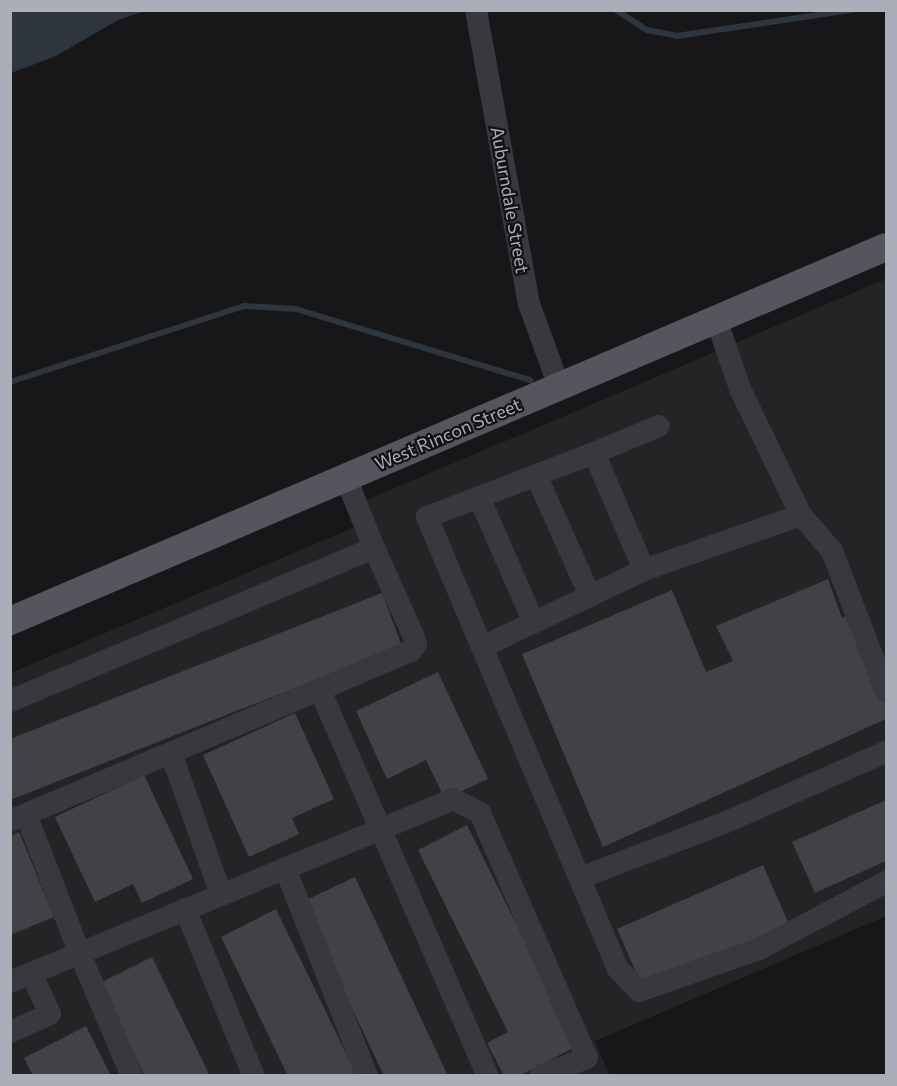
<!DOCTYPE html>
<style>
body{margin:0}
#map{position:relative;width:897px;height:1086px;overflow:hidden;background:#171719;font-family:Commissioner,sans-serif}
div>[style]{position:absolute}
.built>*{inset:0;background:#242326}
.water>*{inset:0;background:#2e353d}
.stream>*{height:6px;margin:-3px;padding:0 3px;transform-origin:3px;border-radius:3px;background:#2e353d}
.building>*{inset:0;background:#424246}
.minor>*{height:22px;margin:-11px;padding:0 11px;transform-origin:11px;border-radius:11px;background:#38393e}
.major>*{height:28px;margin:-14px;padding:0 14px;transform-origin:14px;border-radius:14px;background:#55565d}
span{translate:-50% -50%;white-space:nowrap;text-align:center;line-height:1.15;-webkit-text-stroke:4.5px #121214;paint-order:stroke}
.street-label{font-size:18px;color:#aaaeb9}
.frame{position:absolute;inset:0;border:12px solid #aaaeb9;pointer-events:none}
</style>
<div id="map">
<div class="built">
<i style="clip-path:polygon(886px 279px,886px 916px,595px 1041px,609px 1075px,11px 1076px,11px 673px,374px 519px,367px 500px)"></i>
</div>
<div class="water">
<i style="clip-path:polygon(11px 10px,145px 10px,145px 11px,118px 20px,56px 56px,11px 73px)"></i>
</div>
<div class="stream">
<i style="left:616px;top:10px;width:37px;rotate:33deg"></i>
<i style="left:647px;top:30px;width:31px;rotate:11deg"></i>
<i style="left:677px;top:36px;width:176px;rotate:-8.5deg"></i>
<i style="left:10px;top:382px;width:246px;rotate:-18deg"></i>
<i style="left:244px;top:306px;width:52px;rotate:3.3deg"></i>
<i style="left:296px;top:309px;width:245px;rotate:16.9deg"></i>
</div>
<div class="building">
<i style="clip-path:polygon(828px 579px,842px 618px,850px 615px,886px 706px,886px 719px,603px 847px,522px 654px,672px 590px,706px 672px,733px 661px,716px 626px)"></i>
<i style="clip-path:polygon(382px 593px,402px 646px,10px 800px,10px 739px)"></i>
<i style="clip-path:polygon(438px 672px,488px 779px,445px 799px,426px 760px,387px 779px,356px 711px)"></i>
<i style="clip-path:polygon(295px 713px,334px 799px,292px 818px,299px 834px,249px 857px,203px 755px)"></i>
<i style="clip-path:polygon(144px 775px,193px 879px,142px 903px,133px 884px,95px 902px,55px 817px)"></i>
<i style="clip-path:polygon(886px 800px,886px 861px,815px 893px,792px 842px)"></i>
<i style="clip-path:polygon(467px 825px,577px 1046px,519px 1076px,504px 1076px,487px 1043px,508px 1032px,418px 850px)"></i>
<i style="clip-path:polygon(19px 832px,54px 917px,10px 935px,10px 836px)"></i>
<i style="clip-path:polygon(763px 865px,789px 924px,643px 988px,617px 929px)"></i>
<i style="clip-path:polygon(355px 877px,448px 1076px,384px 1076px,302px 902px)"></i>
<i style="clip-path:polygon(276px 909px,357px 1076px,288px 1076px,221px 937px)"></i>
<i style="clip-path:polygon(152px 957px,210px 1076px,145px 1076px,100px 983px)"></i>
<i style="clip-path:polygon(86px 1026px,111px 1076px,33px 1076px,24px 1058px)"></i>
</div>
<div class="minor">
<i style="left:476px;top:10px;width:299px;rotate:79.8deg"></i>
<i style="left:529px;top:304px;width:87px;rotate:69.9deg"></i>
<i style="left:716px;top:319px;width:76px;rotate:70.9deg"></i>
<i style="left:741px;top:391px;width:138px;rotate:64.2deg"></i>
<i style="left:801px;top:515px;width:48px;rotate:49.3deg"></i>
<i style="left:832px;top:551px;width:151px;rotate:69deg"></i>
<i style="left:594px;top:453px;width:70px;rotate:-22.6deg"></i>
<i style="left:536px;top:475px;width:133px;rotate:65.9deg"></i>
<i style="left:479px;top:497px;width:137px;rotate:66.4deg"></i>
<i style="left:801px;top:515px;width:166px;rotate:160.7deg"></i>
<i style="left:644px;top:570px;width:127px;rotate:-113.1deg"></i>
<i style="left:594px;top:453px;width:179px;rotate:159deg"></i>
<i style="left:427px;top:517px;width:491px;rotate:67.1deg"></i>
<i style="left:618px;top:969px;width:30px;rotate:46deg"></i>
<i style="left:639px;top:991px;width:127px;rotate:-19.3deg"></i>
<i style="left:759px;top:949px;width:144px;rotate:-27.8deg"></i>
<i style="left:482px;top:647px;width:179px;rotate:-25.4deg"></i>
<i style="left:320px;top:690px;width:421px;rotate:66.5deg"></i>
<i style="left:10px;top:701px;width:395px;rotate:-22.8deg"></i>
<i style="left:374px;top:548px;width:75px;rotate:-111.8deg"></i>
<i style="left:171px;top:753px;width:150px;rotate:70.5deg"></i>
<i style="left:26px;top:814px;width:148px;rotate:69deg"></i>
<i style="left:79px;top:952px;width:135px;rotate:66.9deg"></i>
<i style="left:10px;top:821px;width:436px;rotate:-23deg"></i>
<i style="left:411px;top:651px;width:9px;rotate:-54deg"></i>
<i style="left:416px;top:644px;width:7px;rotate:-106deg"></i>
<i style="left:414px;top:637px;width:98px;rotate:-114.2deg"></i>
<i style="left:285px;top:868px;width:224px;rotate:68.5deg"></i>
<i style="left:580px;top:878px;width:154px;rotate:-20.9deg"></i>
<i style="left:724px;top:823px;width:177px;rotate:-23.7deg"></i>
<i style="left:185px;top:909px;width:181px;rotate:67.6deg"></i>
<i style="left:10px;top:982px;width:479px;rotate:-22.4deg"></i>
<i style="left:453px;top:799px;width:30px;rotate:27deg"></i>
<i style="left:480px;top:813px;width:267px;rotate:66.4deg"></i>
<i style="left:587px;top:1058px;width:50px;rotate:159deg"></i>
<i style="left:10px;top:1032px;width:44px;rotate:-24.2deg"></i>
<i style="left:50px;top:1014px;width:45px;rotate:-114.9deg"></i>
</div>
<div class="major">
<i style="left:10px;top:621px;width:952px;rotate:-23.12deg"></i>
</div>
<div class="street-label">
<span style="left:510px;top:200px;rotate:80deg">Auburndale Street</span>
<span style="left:448px;top:434px;rotate:-23deg">West Rincon Street</span>
</div>
<div class="frame"></div>
</div>
